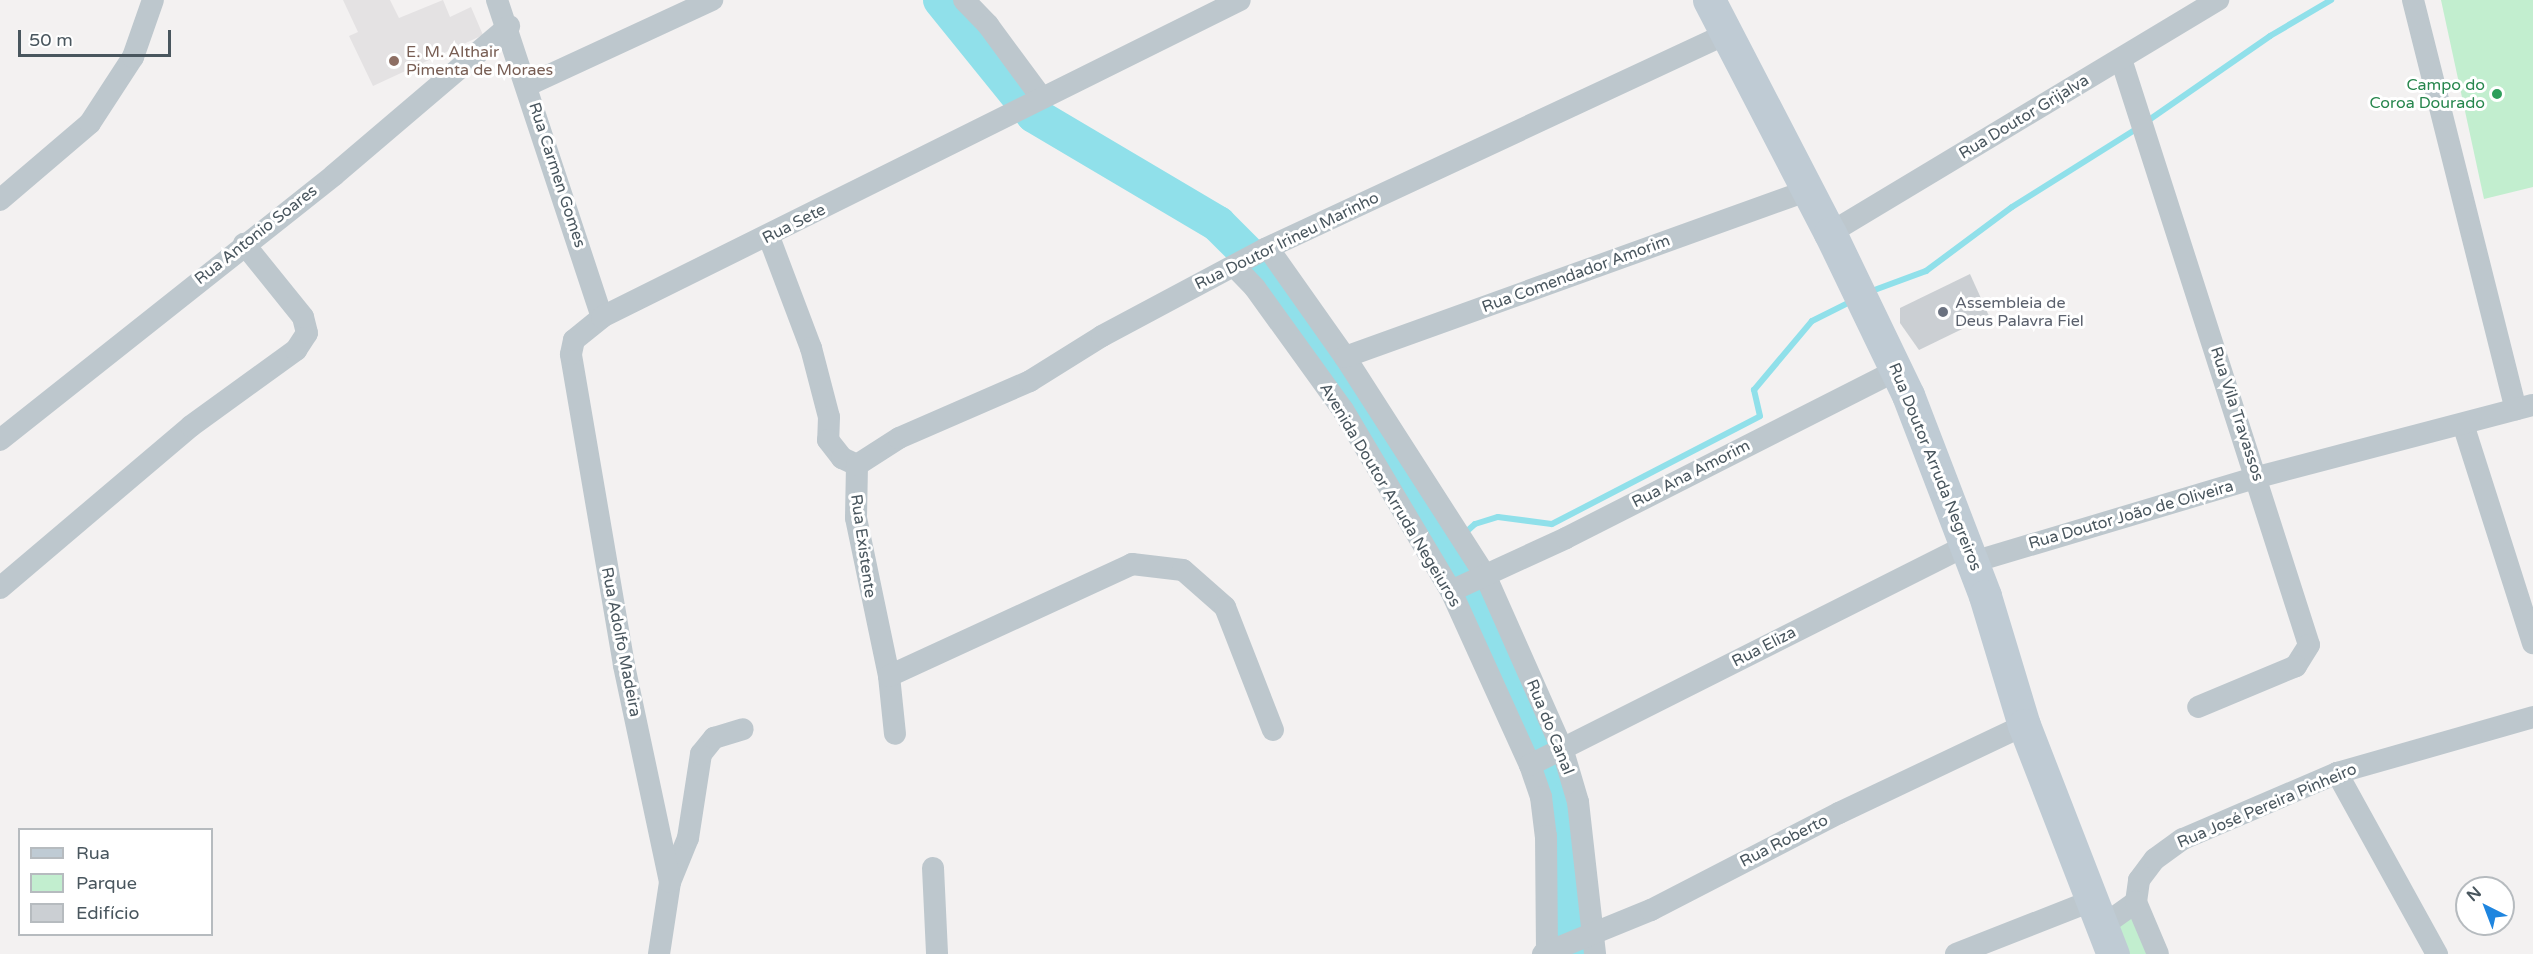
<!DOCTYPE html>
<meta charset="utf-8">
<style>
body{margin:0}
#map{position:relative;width:2533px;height:954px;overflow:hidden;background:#f3f1f1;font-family:"Varela Round",sans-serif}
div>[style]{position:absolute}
.education>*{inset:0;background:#e4e2e3}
.green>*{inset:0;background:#c2eecf}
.stream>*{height:6px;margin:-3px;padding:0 3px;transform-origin:3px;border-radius:3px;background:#90e0ea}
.river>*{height:36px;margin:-18px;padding:0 18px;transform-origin:18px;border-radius:18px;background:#90e0ea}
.building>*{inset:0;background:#cbcfd3}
.street>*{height:22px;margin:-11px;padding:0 11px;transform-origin:11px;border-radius:11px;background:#bdc7cd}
.secondary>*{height:33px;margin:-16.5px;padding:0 16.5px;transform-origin:16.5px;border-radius:16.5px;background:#bfcbd4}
.dots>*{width:16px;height:16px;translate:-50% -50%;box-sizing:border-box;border:3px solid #fff;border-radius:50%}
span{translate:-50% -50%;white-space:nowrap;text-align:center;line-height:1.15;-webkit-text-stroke:6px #fff;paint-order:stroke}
.education-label{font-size:16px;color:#785e54}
.left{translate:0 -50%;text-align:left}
.leisure-label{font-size:16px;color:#27864d}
.right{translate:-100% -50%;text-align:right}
.street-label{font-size:16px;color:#49565e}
.worship-label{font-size:16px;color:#5b616d}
.legend{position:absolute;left:18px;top:828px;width:195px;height:108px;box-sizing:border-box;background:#fff;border:2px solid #b6bbbf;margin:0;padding:8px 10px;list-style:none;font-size:18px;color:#49565e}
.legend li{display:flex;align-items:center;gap:12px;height:30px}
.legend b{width:30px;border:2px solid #b6bbbf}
.north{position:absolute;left:2455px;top:876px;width:60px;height:60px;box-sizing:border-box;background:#fff;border:2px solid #b6bbbf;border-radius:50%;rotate:318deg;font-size:16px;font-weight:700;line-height:24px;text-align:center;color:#49565e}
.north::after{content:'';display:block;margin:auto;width:21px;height:27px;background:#1f85df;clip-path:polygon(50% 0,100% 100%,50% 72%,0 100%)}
.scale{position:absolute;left:18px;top:30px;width:153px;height:27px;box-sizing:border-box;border:3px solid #49565e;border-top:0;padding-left:8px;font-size:18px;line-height:21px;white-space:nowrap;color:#49565e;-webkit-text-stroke:4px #fff;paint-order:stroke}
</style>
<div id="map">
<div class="education">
<i style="clip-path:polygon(343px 0,390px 0,399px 18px,443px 0,450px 17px,471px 7px,483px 35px,373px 86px,349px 36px,358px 32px)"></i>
</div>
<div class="green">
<i style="clip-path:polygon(2441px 0,2533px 0,2533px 187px,2484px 199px)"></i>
<i style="clip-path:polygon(2132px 911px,2150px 954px,2127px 954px,2117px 927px)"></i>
</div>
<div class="stream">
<i style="left:2146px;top:122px;width:151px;rotate:-34.7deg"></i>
<i style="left:2270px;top:36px;width:71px;rotate:-30.5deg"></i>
<i style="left:1869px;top:292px;width:61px;rotate:-20.2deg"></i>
<i style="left:1926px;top:271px;width:107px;rotate:-36.7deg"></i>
<i style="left:2012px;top:207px;width:149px;rotate:-32.1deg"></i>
<i style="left:1465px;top:533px;width:13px;rotate:-42deg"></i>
<i style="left:1475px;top:524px;width:24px;rotate:-17deg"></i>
<i style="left:1498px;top:517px;width:54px;rotate:7.4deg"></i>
<i style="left:1552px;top:524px;width:234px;rotate:-27.4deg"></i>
<i style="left:1760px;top:416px;width:27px;rotate:-103deg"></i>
<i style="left:1754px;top:390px;width:90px;rotate:-50deg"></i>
<i style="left:1812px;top:321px;width:45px;rotate:-26.6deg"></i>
<i style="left:1446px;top:548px;width:14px;rotate:-39deg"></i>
</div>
<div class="river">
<i style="left:941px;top:0;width:148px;rotate:51deg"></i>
<i style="left:1034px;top:115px;width:214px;rotate:30.6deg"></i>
<i style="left:1218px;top:224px;width:79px;rotate:45deg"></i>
<i style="left:1274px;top:280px;width:308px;rotate:57.2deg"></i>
<i style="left:1441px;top:539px;width:75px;rotate:61.4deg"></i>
<i style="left:1477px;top:605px;width:213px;rotate:64.8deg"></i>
<i style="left:1568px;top:798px;width:156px;rotate:90.7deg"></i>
</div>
<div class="building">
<i style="clip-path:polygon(1970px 274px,1989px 316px,1919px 350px,1900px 323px,1900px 308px)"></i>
</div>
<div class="street">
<i style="left:497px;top:0;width:334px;rotate:71.7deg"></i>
<i style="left:964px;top:0;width:35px;rotate:46deg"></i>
<i style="left:988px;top:25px;width:89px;rotate:53.6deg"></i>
<i style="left:2413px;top:0;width:422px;rotate:75.9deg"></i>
<i style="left:2121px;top:59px;width:615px;rotate:72.21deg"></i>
<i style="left:2309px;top:645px;width:25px;rotate:122deg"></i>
<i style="left:2296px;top:666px;width:106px;rotate:157.3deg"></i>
<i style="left:528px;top:85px;width:203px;rotate:-24.8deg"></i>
<i style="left:0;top:200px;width:118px;rotate:-40.5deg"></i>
<i style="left:90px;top:123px;width:79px;rotate:-56.9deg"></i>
<i style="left:133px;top:57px;width:60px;rotate:-70.7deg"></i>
<i style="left:1830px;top:233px;width:453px;rotate:-31deg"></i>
<i style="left:769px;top:237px;width:119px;rotate:69.3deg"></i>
<i style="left:811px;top:348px;width:71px;rotate:75.4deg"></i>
<i style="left:829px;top:417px;width:23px;rotate:92deg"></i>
<i style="left:828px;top:440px;width:23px;rotate:52deg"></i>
<i style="left:842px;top:458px;width:17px;rotate:25deg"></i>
<i style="left:857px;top:465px;width:53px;rotate:91.1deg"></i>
<i style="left:856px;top:518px;width:161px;rotate:78.2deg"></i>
<i style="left:889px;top:676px;width:58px;rotate:84.1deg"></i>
<i style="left:1268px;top:248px;width:133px;rotate:54.8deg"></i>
<i style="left:1345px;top:357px;width:261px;rotate:57.3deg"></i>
<i style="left:1486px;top:577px;width:190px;rotate:66.1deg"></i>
<i style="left:1563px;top:751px;width:53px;rotate:73.6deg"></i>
<i style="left:1578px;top:802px;width:153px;rotate:83.6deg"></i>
<i style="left:1234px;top:266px;width:30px;rotate:46deg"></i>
<i style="left:1255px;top:288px;width:150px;rotate:54.2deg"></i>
<i style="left:1343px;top:410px;width:211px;rotate:59.2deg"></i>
<i style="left:1451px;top:591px;width:191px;rotate:65.6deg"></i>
<i style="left:1530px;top:765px;width:34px;rotate:71deg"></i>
<i style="left:1541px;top:797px;width:39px;rotate:83deg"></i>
<i style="left:1546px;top:836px;width:116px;rotate:89.5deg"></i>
<i style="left:1345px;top:357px;width:492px;rotate:-19.8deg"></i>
<i style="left:2463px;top:424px;width:230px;rotate:72.3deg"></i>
<i style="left:0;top:440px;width:426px;rotate:-38.4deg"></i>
<i style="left:334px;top:175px;width:230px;rotate:-40.4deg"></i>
<i style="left:857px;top:465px;width:50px;rotate:-32.7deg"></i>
<i style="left:899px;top:438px;width:143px;rotate:-23.5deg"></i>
<i style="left:1030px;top:381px;width:85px;rotate:-32deg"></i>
<i style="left:1102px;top:336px;width:185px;rotate:-28.1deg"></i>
<i style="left:1265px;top:249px;width:509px;rotate:-25deg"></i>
<i style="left:1973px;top:562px;width:297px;rotate:-16.6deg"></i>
<i style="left:2258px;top:477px;width:284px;rotate:-14.7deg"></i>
<i style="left:0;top:588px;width:250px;rotate:-40.3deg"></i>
<i style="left:191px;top:426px;width:130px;rotate:-35.9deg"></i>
<i style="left:296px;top:350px;width:20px;rotate:-57deg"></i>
<i style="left:307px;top:333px;width:16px;rotate:-104deg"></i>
<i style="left:303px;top:317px;width:94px;rotate:-128.9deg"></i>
<i style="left:1451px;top:591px;width:127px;rotate:-24.7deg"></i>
<i style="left:1566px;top:538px;width:371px;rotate:-26.9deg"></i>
<i style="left:889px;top:676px;width:268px;rotate:-24.7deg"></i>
<i style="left:1132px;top:564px;width:51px;rotate:6.7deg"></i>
<i style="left:1183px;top:570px;width:56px;rotate:41.4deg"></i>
<i style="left:1225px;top:607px;width:132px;rotate:68.7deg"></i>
<i style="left:1530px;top:765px;width:489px;rotate:-26.7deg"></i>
<i style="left:2337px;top:773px;width:207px;rotate:61.1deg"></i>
<i style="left:933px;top:868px;width:86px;rotate:87.3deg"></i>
<i style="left:670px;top:882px;width:48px;rotate:-67.8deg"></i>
<i style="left:688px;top:838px;width:85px;rotate:-81.2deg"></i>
<i style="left:701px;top:754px;width:21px;rotate:-51deg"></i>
<i style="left:714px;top:738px;width:30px;rotate:-17deg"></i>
<i style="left:2136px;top:902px;width:22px;rotate:-82deg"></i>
<i style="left:2139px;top:880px;width:26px;rotate:-53deg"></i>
<i style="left:2155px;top:859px;width:34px;rotate:-36deg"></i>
<i style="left:2183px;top:839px;width:168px;rotate:-23.2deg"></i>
<i style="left:2337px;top:773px;width:204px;rotate:-15.9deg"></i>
<i style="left:2101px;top:927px;width:43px;rotate:-35.5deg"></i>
<i style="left:2136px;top:902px;width:56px;rotate:67.1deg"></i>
<i style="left:659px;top:954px;width:73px;rotate:-81.3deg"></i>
<i style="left:670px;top:882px;width:222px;rotate:-102deg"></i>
<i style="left:624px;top:665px;width:315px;rotate:-99.7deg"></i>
<i style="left:571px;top:354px;width:14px;rotate:-78deg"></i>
<i style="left:574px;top:340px;width:36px;rotate:-39deg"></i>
<i style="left:602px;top:317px;width:712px;rotate:-26.42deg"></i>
<i style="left:1543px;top:954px;width:117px;rotate:-22.2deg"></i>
<i style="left:1651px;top:910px;width:212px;rotate:-27.3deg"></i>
<i style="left:1839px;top:813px;width:205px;rotate:-25.4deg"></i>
<i style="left:1956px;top:954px;width:145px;rotate:-21.4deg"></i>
</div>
<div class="secondary">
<i style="left:1709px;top:0;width:263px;rotate:62.6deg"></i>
<i style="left:1830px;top:233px;width:180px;rotate:64.3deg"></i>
<i style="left:1908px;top:395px;width:215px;rotate:69deg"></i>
<i style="left:1985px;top:596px;width:135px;rotate:73.2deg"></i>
<i style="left:2024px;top:725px;width:246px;rotate:68.8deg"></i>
</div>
<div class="dots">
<i style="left:394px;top:61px;background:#8d6e63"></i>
<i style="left:2497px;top:94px;background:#2e9e5b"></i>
<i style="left:1943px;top:312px;background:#6b7280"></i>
</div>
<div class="education-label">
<span class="left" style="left:406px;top:61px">E. M. Althair<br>Pimenta de Moraes</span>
</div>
<div class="leisure-label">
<span class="right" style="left:2485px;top:94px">Campo do<br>Coroa Dourado</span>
</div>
<div class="street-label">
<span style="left:2024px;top:117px;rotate:-31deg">Rua Doutor Grijalva</span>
<span style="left:557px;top:175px;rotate:72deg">Rua Carmen Gomes</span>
<span style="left:794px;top:224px;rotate:-27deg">Rua Sete</span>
<span style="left:256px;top:235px;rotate:-38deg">Rua Antonio Soares</span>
<span style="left:1287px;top:241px;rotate:-26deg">Rua Doutor Irineu Marinho</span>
<span style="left:1576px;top:274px;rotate:-20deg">Rua Comendador Amorim</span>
<span style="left:2237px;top:414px;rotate:72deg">Rua Vila Travassos</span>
<span style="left:1935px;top:467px;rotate:68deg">Rua Doutor Arruda Negreiros</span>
<span style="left:1691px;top:474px;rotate:-27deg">Rua Ana Amorim</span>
<span style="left:1390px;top:495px;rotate:59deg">Avenida Doutor Arruda Negeiuros</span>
<span style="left:2131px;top:515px;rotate:-16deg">Rua Doutor João de Oliveira</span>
<span style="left:863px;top:546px;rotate:82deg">Rua Existente</span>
<span style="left:621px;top:642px;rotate:79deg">Rua Adolfo Madeira</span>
<span style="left:1764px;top:647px;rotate:-27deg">Rua Eliza</span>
<span style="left:1550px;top:727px;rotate:68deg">Rua do Canal</span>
<span style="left:2267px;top:806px;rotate:-23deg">Rua José Pereira Pinheiro</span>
<span style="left:1784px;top:841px;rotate:-27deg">Rua Roberto</span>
</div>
<div class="worship-label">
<span class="left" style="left:1955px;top:312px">Assembleia de<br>Deus Palavra Fiel</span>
</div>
<ul class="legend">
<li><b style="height:8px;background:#bfcbd4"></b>Rua</li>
<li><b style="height:16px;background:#c2eecf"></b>Parque</li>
<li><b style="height:16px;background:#cbcfd3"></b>Edifício</li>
</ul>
<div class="north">N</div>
<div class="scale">50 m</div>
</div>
